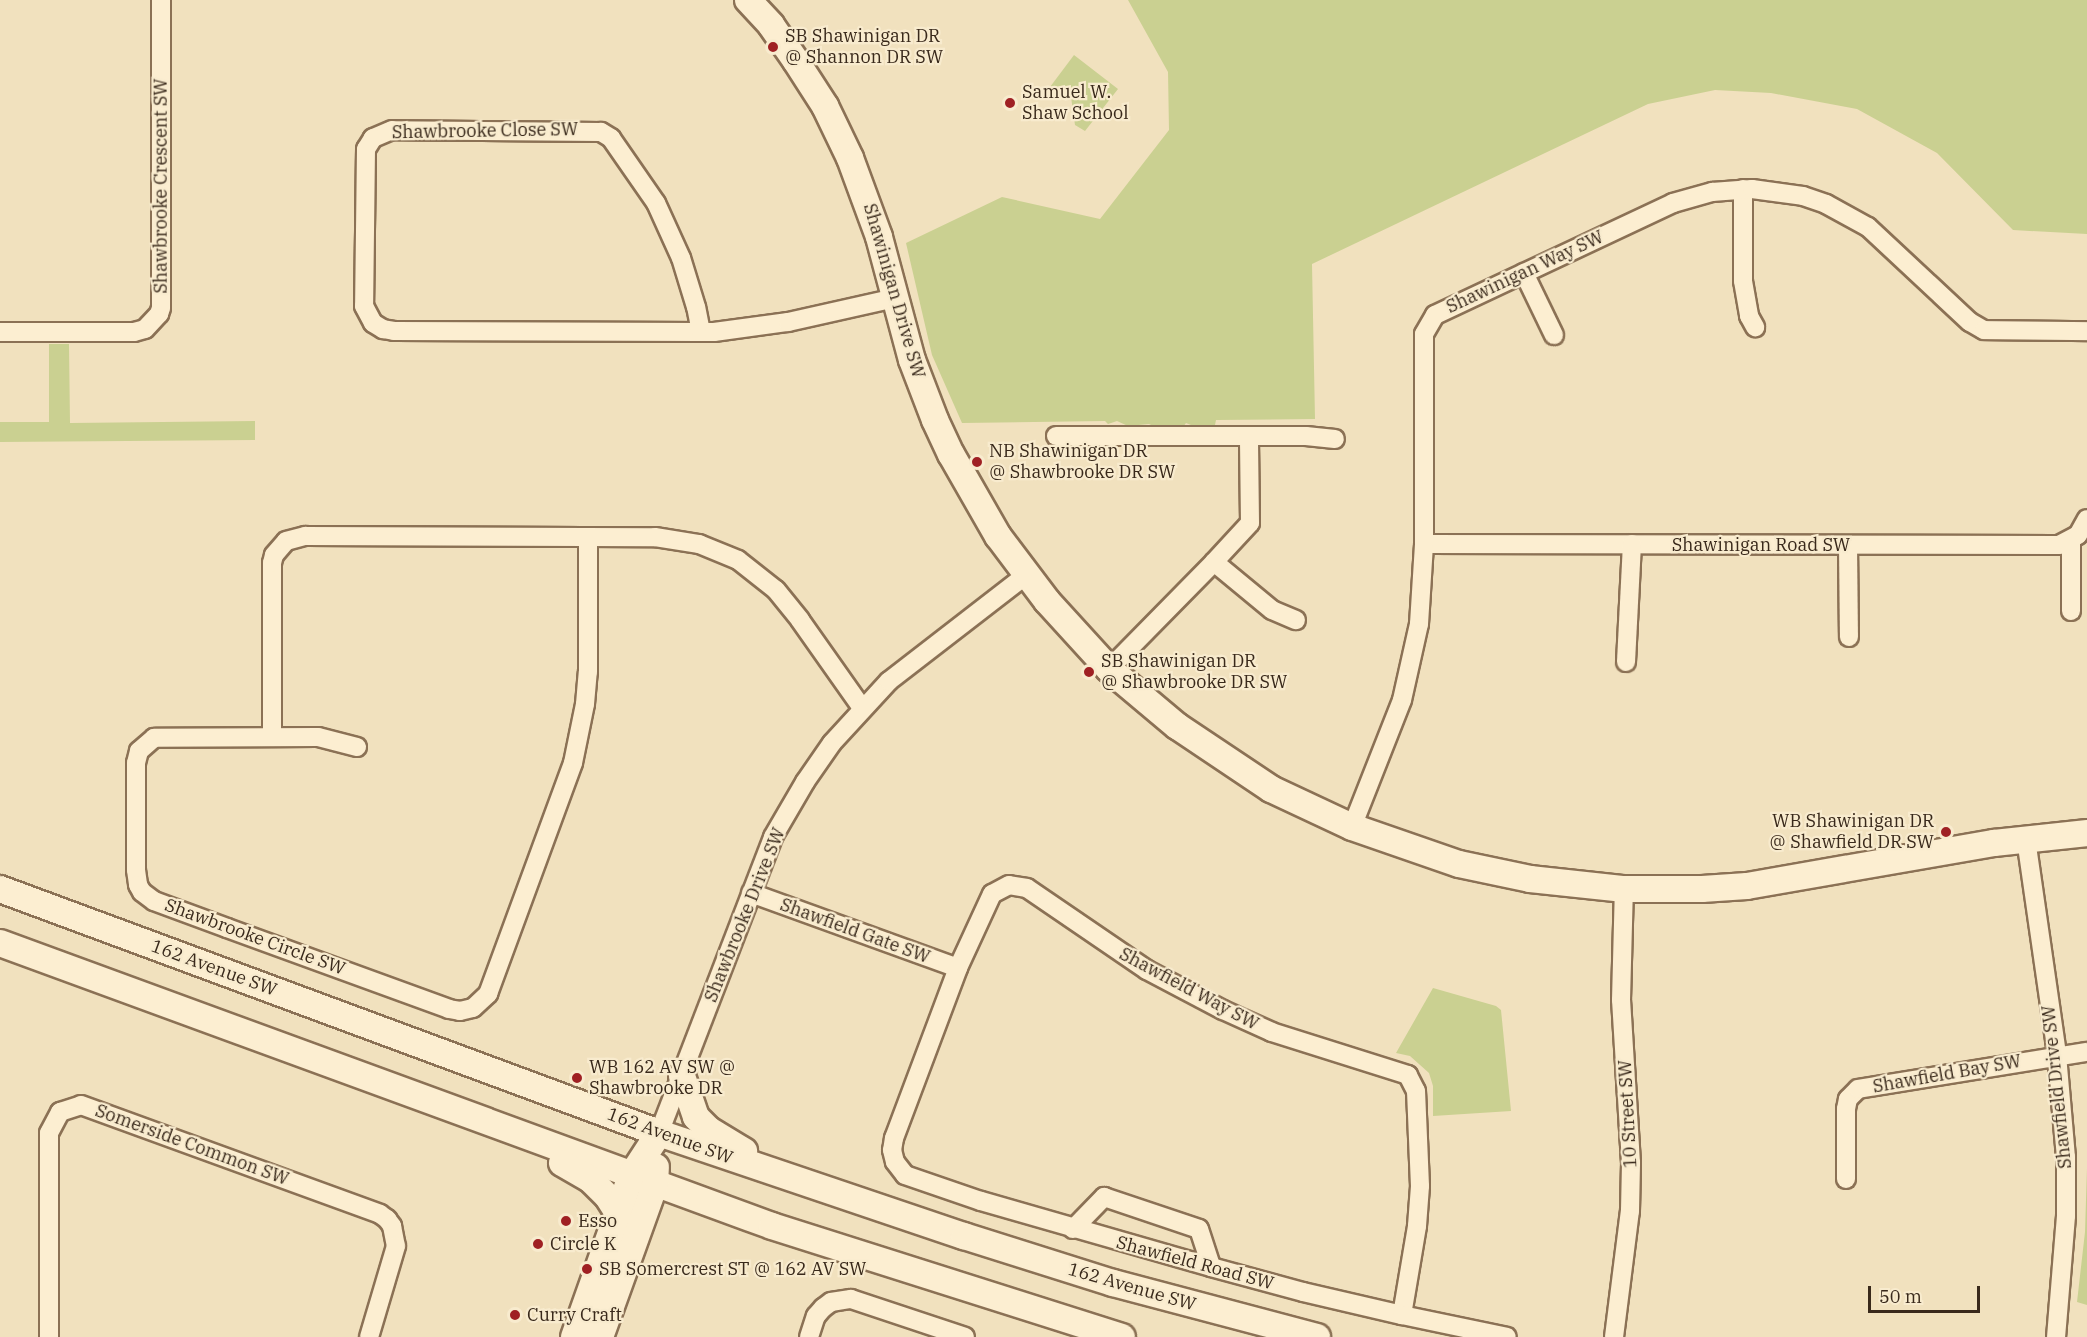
<!DOCTYPE html>
<style>
body{margin:0}
#map{position:relative;width:2087px;height:1337px;overflow:hidden;background:#f1e1be;font-family:"IBM Plex Serif",serif}
div>[style]{position:absolute}
.green>*{inset:0;background:#cad091}
.roads{filter:drop-shadow(2px 0 #8b7155) drop-shadow(-2px 0 #8b7155) drop-shadow(0 2px #8b7155) drop-shadow(0 -2px #8b7155)}
.street>*{height:18px;margin:-9px;padding:0 9px;transform-origin:9px;border-radius:9px;background:#fceed1}
.secondary>*{height:26px;margin:-13px;padding:0 13px;transform-origin:13px;border-radius:13px;background:#fceed1}
.dots>*{width:16px;height:16px;translate:-50% -50%;box-sizing:border-box;border:3px solid #f8ebce;border-radius:50%}
span{translate:-50% -50%;white-space:nowrap;text-align:center;line-height:1.15;-webkit-text-stroke:4.5px #f8ebce;paint-order:stroke}
.poi-label{font-size:18px;color:#39291b}
.left{translate:0 -50%;text-align:left}
.right{translate:-100% -50%;text-align:right}
.street-label{font-size:18px;color:#39291b}
.scale{position:absolute;left:1868px;top:1286px;width:112px;height:27px;box-sizing:border-box;border:3px solid #39291b;border-top:0;padding-left:8px;font-size:18px;line-height:21px;white-space:nowrap;color:#39291b;-webkit-text-stroke:4px #f8ebce;paint-order:stroke}
</style>
<div id="map">
<div class="green">
<i style="clip-path:polygon(1128px 0,2087px 0,2087px 234px,2013px 230px,1937px 153px,1857px 109px,1771px 93px,1715px 90px,1648px 104px,1312px 264px,1315px 419px,1216px 420px,1215px 425px,1196px 427px,1186px 423px,1183px 427px,1158px 428px,1149px 424px,1128px 426px,1117px 421px,1108px 424px,1105px 421px,962px 423px,932px 355px,906px 243px,1002px 197px,1100px 219px,1169px 130px,1168px 72px)"></i>
<i style="clip-path:polygon(1074px 55px,1118px 89px,1085px 131px,1075px 125px,1071px 97px,1056px 86px,1050px 87px)"></i>
<i style="clip-path:polygon(49px 344px,69px 344px,70px 423px,255px 421px,255px 440px,0 442px,0 422px,49px 422px)"></i>
<i style="clip-path:polygon(1433px 988px,1496px 1006px,1501px 1010px,1511px 1111px,1433px 1116px,1433px 1086px,1429px 1073px,1410px 1056px,1396px 1053px)"></i>
<i style="clip-path:polygon(2087px 1168px,2087px 1305px,2077px 1302px,2085px 1232px)"></i>
</div>
<div class="roads">
<div class="street">
<i style="left:1743px;top:189px;width:92px;rotate:90deg"></i>
<i style="left:1743px;top:281px;width:36px;rotate:80deg"></i>
<i style="left:1749px;top:316px;width:13px;rotate:61deg"></i>
<i style="left:1524px;top:273px;width:69px;rotate:64.2deg"></i>
<i style="left:0;top:332px;width:134px"></i>
<i style="left:134px;top:332px;width:11px;rotate:-15deg"></i>
<i style="left:145px;top:329px;width:21px;rotate:-47deg"></i>
<i style="left:159px;top:314px;width:6px;rotate:-72deg"></i>
<i style="left:161px;top:308px;width:308px;rotate:-90deg"></i>
<i style="left:701px;top:332px;width:25px;rotate:-101deg"></i>
<i style="left:696px;top:307px;width:51px;rotate:-107deg"></i>
<i style="left:681px;top:258px;width:60px;rotate:-114.4deg"></i>
<i style="left:656px;top:203px;width:79px;rotate:-124.7deg"></i>
<i style="left:611px;top:138px;width:12px;rotate:-149deg"></i>
<i style="left:601px;top:132px;width:209px;rotate:-179.5deg"></i>
<i style="left:392px;top:130px;width:21px;rotate:157deg"></i>
<i style="left:373px;top:138px;width:13px;rotate:122deg"></i>
<i style="left:366px;top:149px;width:157px;rotate:90.7deg"></i>
<i style="left:364px;top:306px;width:19px;rotate:62deg"></i>
<i style="left:373px;top:323px;width:12px;rotate:31deg"></i>
<i style="left:383px;top:329px;width:11px;rotate:10deg"></i>
<i style="left:394px;top:331px;width:307px;rotate:0.2deg"></i>
<i style="left:701px;top:332px;width:13px"></i>
<i style="left:714px;top:332px;width:75px;rotate:-7.7deg"></i>
<i style="left:788px;top:322px;width:110px;rotate:-12.6deg"></i>
<i style="left:1056px;top:436px;width:250px"></i>
<i style="left:1306px;top:436px;width:29px;rotate:6deg"></i>
<i style="left:1424px;top:544px;width:635px;rotate:0.09deg"></i>
<i style="left:2059px;top:545px;width:21px;rotate:-28deg"></i>
<i style="left:2078px;top:535px;width:18px;rotate:-61deg"></i>
<i style="left:1848px;top:545px;width:92px;rotate:89.4deg"></i>
<i style="left:1214px;top:562px;width:53px;rotate:-47.3deg"></i>
<i style="left:1250px;top:523px;width:87px;rotate:-90.7deg"></i>
<i style="left:2071px;top:611px;width:71px;rotate:-90deg"></i>
<i style="left:1626px;top:662px;width:118px;rotate:-87.1deg"></i>
<i style="left:1109px;top:669px;width:150px;rotate:-45.5deg"></i>
<i style="left:1214px;top:562px;width:75px;rotate:39.6deg"></i>
<i style="left:1272px;top:610px;width:26px;rotate:23deg"></i>
<i style="left:272px;top:735px;width:172px;rotate:-90deg"></i>
<i style="left:272px;top:563px;width:8px;rotate:-76deg"></i>
<i style="left:274px;top:555px;width:18px;rotate:-49deg"></i>
<i style="left:286px;top:541px;width:20px;rotate:-15deg"></i>
<i style="left:305px;top:536px;width:350px;rotate:0.2deg"></i>
<i style="left:655px;top:537px;width:45px;rotate:9deg"></i>
<i style="left:699px;top:544px;width:42px;rotate:22.3deg"></i>
<i style="left:738px;top:560px;width:48px;rotate:38.3deg"></i>
<i style="left:776px;top:590px;width:38px;rotate:51deg"></i>
<i style="left:800px;top:620px;width:108px;rotate:54.8deg"></i>
<i style="left:357px;top:747px;width:40px;rotate:-165.6deg"></i>
<i style="left:318px;top:737px;width:164px;rotate:179.7deg"></i>
<i style="left:154px;top:738px;width:20px;rotate:139deg"></i>
<i style="left:139px;top:751px;width:12px;rotate:104deg"></i>
<i style="left:136px;top:763px;width:107px;rotate:90deg"></i>
<i style="left:136px;top:870px;width:15px;rotate:82deg"></i>
<i style="left:138px;top:885px;width:8px;rotate:60deg"></i>
<i style="left:142px;top:892px;width:15px;rotate:37deg"></i>
<i style="left:154px;top:901px;width:78px;rotate:20.3deg"></i>
<i style="left:227px;top:928px;width:236px;rotate:20deg"></i>
<i style="left:449px;top:1009px;width:11px;rotate:10deg"></i>
<i style="left:460px;top:1011px;width:13px;rotate:-13deg"></i>
<i style="left:473px;top:1008px;width:21px;rotate:-43deg"></i>
<i style="left:488px;top:994px;width:246px;rotate:-69.8deg"></i>
<i style="left:573px;top:763px;width:60px;rotate:-78.5deg"></i>
<i style="left:585px;top:704px;width:32px;rotate:-85deg"></i>
<i style="left:588px;top:672px;width:135px;rotate:-90deg"></i>
<i style="left:1352px;top:827px;width:136px;rotate:-68.5deg"></i>
<i style="left:1402px;top:700px;width:78px;rotate:-77.4deg"></i>
<i style="left:1419px;top:624px;width:80px;rotate:-86.4deg"></i>
<i style="left:1424px;top:544px;width:210px;rotate:-90deg"></i>
<i style="left:1424px;top:334px;width:22px;rotate:-60deg"></i>
<i style="left:1435px;top:315px;width:263px;rotate:-25.2deg"></i>
<i style="left:1673px;top:203px;width:41px;rotate:-15.8deg"></i>
<i style="left:1712px;top:192px;width:40px;rotate:-4.3deg"></i>
<i style="left:1752px;top:189px;width:51px;rotate:7.8deg"></i>
<i style="left:1803px;top:196px;width:24px;rotate:19deg"></i>
<i style="left:1826px;top:204px;width:48px;rotate:28.7deg"></i>
<i style="left:1868px;top:227px;width:139px;rotate:43deg"></i>
<i style="left:1970px;top:322px;width:16px;rotate:30deg"></i>
<i style="left:1984px;top:330px;width:103px;rotate:0.6deg"></i>
<i style="left:2026px;top:839px;width:218px;rotate:81.8deg"></i>
<i style="left:2057px;top:1055px;width:102px;rotate:85deg"></i>
<i style="left:2066px;top:1157px;width:59px;rotate:90deg"></i>
<i style="left:2066px;top:1216px;width:121px;rotate:94.7deg"></i>
<i style="left:751px;top:893px;width:220px;rotate:19.9deg"></i>
<i style="left:659px;top:1133px;width:317px;rotate:-68.9deg"></i>
<i style="left:773px;top:837px;width:64px;rotate:-59.8deg"></i>
<i style="left:805px;top:782px;width:47px;rotate:-55.3deg"></i>
<i style="left:832px;top:743px;width:84px;rotate:-47.4deg"></i>
<i style="left:889px;top:681px;width:173px;rotate:-37.7deg"></i>
<i style="left:1846px;top:1179px;width:70px;rotate:-90deg"></i>
<i style="left:1846px;top:1109px;width:10px;rotate:-79deg"></i>
<i style="left:1848px;top:1099px;width:14px;rotate:-45deg"></i>
<i style="left:1858px;top:1089px;width:232px;rotate:-9.2deg"></i>
<i style="left:1073px;top:1229px;width:45px;rotate:-45.9deg"></i>
<i style="left:1104px;top:1197px;width:100px;rotate:18.6deg"></i>
<i style="left:1199px;top:1229px;width:40px;rotate:72deg"></i>
<i style="left:1402px;top:1315px;width:90px;rotate:-80.4deg"></i>
<i style="left:1417px;top:1226px;width:40px;rotate:-85.7deg"></i>
<i style="left:1420px;top:1186px;width:95px;rotate:-92.4deg"></i>
<i style="left:1416px;top:1091px;width:18px;rotate:-117deg"></i>
<i style="left:1408px;top:1075px;width:143px;rotate:-162.5deg"></i>
<i style="left:1272px;top:1032px;width:54px;rotate:-155.8deg"></i>
<i style="left:1223px;top:1010px;width:86px;rotate:-152.2deg"></i>
<i style="left:1147px;top:970px;width:145px;rotate:-145.7deg"></i>
<i style="left:1027px;top:888px;width:18px;rotate:-171deg"></i>
<i style="left:1009px;top:885px;width:19px;rotate:152deg"></i>
<i style="left:992px;top:894px;width:81px;rotate:114.7deg"></i>
<i style="left:958px;top:968px;width:182px;rotate:110.6deg"></i>
<i style="left:894px;top:1138px;width:12px;rotate:99deg"></i>
<i style="left:892px;top:1150px;width:12px;rotate:76deg"></i>
<i style="left:895px;top:1162px;width:16px;rotate:52deg"></i>
<i style="left:905px;top:1175px;width:80px;rotate:18.9deg"></i>
<i style="left:981px;top:1201px;width:239px;rotate:16deg"></i>
<i style="left:1211px;top:1267px;width:95px;rotate:15.2deg"></i>
<i style="left:1303px;top:1292px;width:102px;rotate:13.1deg"></i>
<i style="left:1402px;top:1315px;width:107px;rotate:11.8deg"></i>
<i style="left:49px;top:1337px;width:204px;rotate:-90deg"></i>
<i style="left:49px;top:1133px;width:24px;rotate:-62deg"></i>
<i style="left:60px;top:1112px;width:22px;rotate:-18deg"></i>
<i style="left:81px;top:1105px;width:318px;rotate:20deg"></i>
<i style="left:380px;top:1214px;width:9px;rotate:36deg"></i>
<i style="left:387px;top:1219px;width:9px;rotate:54deg"></i>
<i style="left:392px;top:1226px;width:20px;rotate:79deg"></i>
<i style="left:396px;top:1246px;width:95px;rotate:106.5deg"></i>
<i style="left:809px;top:1337px;width:22px;rotate:-72deg"></i>
<i style="left:816px;top:1316px;width:11px;rotate:-49deg"></i>
<i style="left:823px;top:1308px;width:10px;rotate:-37deg"></i>
<i style="left:831px;top:1302px;width:20px;rotate:-9deg"></i>
<i style="left:851px;top:1299px;width:120px;rotate:18.4deg"></i>
<i style="left:1614px;top:1337px;width:127px;rotate:-82.8deg"></i>
<i style="left:1630px;top:1211px;width:48px;rotate:-88.8deg"></i>
<i style="left:1631px;top:1163px;width:163px;rotate:-93.5deg"></i>
<i style="left:1621px;top:1000px;width:111px;rotate:-88.5deg"></i>
</div>
<div class="secondary">
<i style="left:748px;top:0;width:34px;rotate:47deg"></i>
<i style="left:771px;top:25px;width:44px;rotate:55.2deg"></i>
<i style="left:796px;top:61px;width:54px;rotate:57.2deg"></i>
<i style="left:825px;top:106px;width:58px;rotate:64.3deg"></i>
<i style="left:850px;top:158px;width:84px;rotate:69.8deg"></i>
<i style="left:879px;top:237px;width:127px;rotate:75deg"></i>
<i style="left:912px;top:360px;width:64px;rotate:69deg"></i>
<i style="left:935px;top:420px;width:38px;rotate:65deg"></i>
<i style="left:951px;top:454px;width:95px;rotate:60.2deg"></i>
<i style="left:998px;top:536px;width:81px;rotate:53deg"></i>
<i style="left:1047px;top:601px;width:92px;rotate:47.6deg"></i>
<i style="left:1109px;top:669px;width:89px;rotate:40deg"></i>
<i style="left:1177px;top:726px;width:113px;rotate:33.8deg"></i>
<i style="left:1271px;top:789px;width:89px;rotate:25.1deg"></i>
<i style="left:1352px;top:827px;width:113px;rotate:19.1deg"></i>
<i style="left:1459px;top:864px;width:73px;rotate:11.9deg"></i>
<i style="left:1530px;top:879px;width:95px;rotate:6.1deg"></i>
<i style="left:1624px;top:889px;width:78px"></i>
<i style="left:1702px;top:889px;width:45px;rotate:-3.8deg"></i>
<i style="left:1747px;top:886px;width:251px;rotate:-9.9deg"></i>
<i style="left:1994px;top:843px;width:94px;rotate:-6.1deg"></i>
<i style="left:0;top:889px;width:703px;rotate:20.32deg"></i>
<i style="left:659px;top:1133px;width:322px;rotate:18.7deg"></i>
<i style="left:964px;top:1236px;width:156px;rotate:17.5deg"></i>
<i style="left:1113px;top:1283px;width:211px;rotate:14.8deg"></i>
<i style="left:0;top:943px;width:822px;rotate:20.13deg"></i>
<i style="left:772px;top:1226px;width:367px;rotate:17.6deg"></i>
<i style="left:682px;top:1076px;width:43px;rotate:71.1deg"></i>
<i style="left:696px;top:1117px;width:18px;rotate:45deg"></i>
<i style="left:709px;top:1130px;width:41px;rotate:31deg"></i>
<i style="left:562px;top:1163px;width:32px;rotate:30deg"></i>
<i style="left:590px;top:1179px;width:25px;rotate:45deg"></i>
<i style="left:608px;top:1197px;width:19px;rotate:58deg"></i>
<i style="left:574px;top:1337px;width:171px;rotate:-70.5deg"></i>
<i style="left:631px;top:1176px;width:51px;rotate:-56.9deg"></i>
<i style="left:600px;top:1337px;width:163px;rotate:-70.2deg"></i>
<i style="left:655px;top:1184px;width:17px;rotate:-87deg"></i>
</div>
</div>
<div class="dots">
<i style="left:773px;top:47px;background:#9f2023"></i>
<i style="left:1010px;top:103px;background:#9f2023"></i>
<i style="left:977px;top:462px;background:#9f2023"></i>
<i style="left:1089px;top:672px;background:#9f2023"></i>
<i style="left:1946px;top:832px;background:#9f2023"></i>
<i style="left:577px;top:1078px;background:#9f2023"></i>
<i style="left:566px;top:1221px;background:#9f2023"></i>
<i style="left:538px;top:1244px;background:#9f2023"></i>
<i style="left:587px;top:1269px;background:#9f2023"></i>
<i style="left:515px;top:1315px;background:#9f2023"></i>
</div>
<div class="poi-label">
<span class="left" style="left:785px;top:47px">SB Shawinigan DR<br>@ Shannon DR SW</span>
<span class="left" style="left:1022px;top:103px">Samuel W.<br>Shaw School</span>
<span class="left" style="left:989px;top:462px">NB Shawinigan DR<br>@ Shawbrooke DR SW</span>
<span class="left" style="left:1101px;top:672px">SB Shawinigan DR<br>@ Shawbrooke DR SW</span>
<span class="right" style="left:1934px;top:832px">WB Shawinigan DR<br>@ Shawfield DR SW</span>
<span class="left" style="left:589px;top:1078px">WB 162 AV SW @<br>Shawbrooke DR</span>
<span class="left" style="left:578px;top:1221px">Esso</span>
<span class="left" style="left:550px;top:1244px">Circle K</span>
<span class="left" style="left:599px;top:1269px">SB Somercrest ST @ 162 AV SW</span>
<span class="left" style="left:527px;top:1315px">Curry Craft</span>
</div>
<div class="street-label">
<span style="left:485px;top:131px;rotate:-1deg">Shawbrooke Close SW</span>
<span style="left:161px;top:186px;rotate:-90deg">Shawbrooke Crescent SW</span>
<span style="left:1525px;top:272px;rotate:-25deg">Shawinigan Way SW</span>
<span style="left:894px;top:291px;rotate:74deg">Shawinigan Drive SW</span>
<span style="left:1761px;top:545px">Shawinigan Road SW</span>
<span style="left:745px;top:915px;rotate:-68deg">Shawbrooke Drive SW</span>
<span style="left:855px;top:931px;rotate:20deg">Shawfield Gate SW</span>
<span style="left:255px;top:937px;rotate:20deg">Shawbrooke Circle SW</span>
<span style="left:214px;top:968px;rotate:20deg">162 Avenue SW</span>
<span style="left:1189px;top:989px;rotate:28deg">Shawfield Way SW</span>
<span style="left:1947px;top:1074px;rotate:-10deg">Shawfield Bay SW</span>
<span style="left:2057px;top:1087px;rotate:-96deg">Shawfield Drive SW</span>
<span style="left:1628px;top:1114px;rotate:-93deg">10 Street SW</span>
<span style="left:670px;top:1136px;rotate:20deg">162 Avenue SW</span>
<span style="left:192px;top:1145px;rotate:20deg">Somerside Common SW</span>
<span style="left:1195px;top:1263px;rotate:15deg">Shawfield Road SW</span>
<span style="left:1132px;top:1287px;rotate:16deg">162 Avenue SW</span>
</div>
<div class="scale">50 m</div>
</div>
